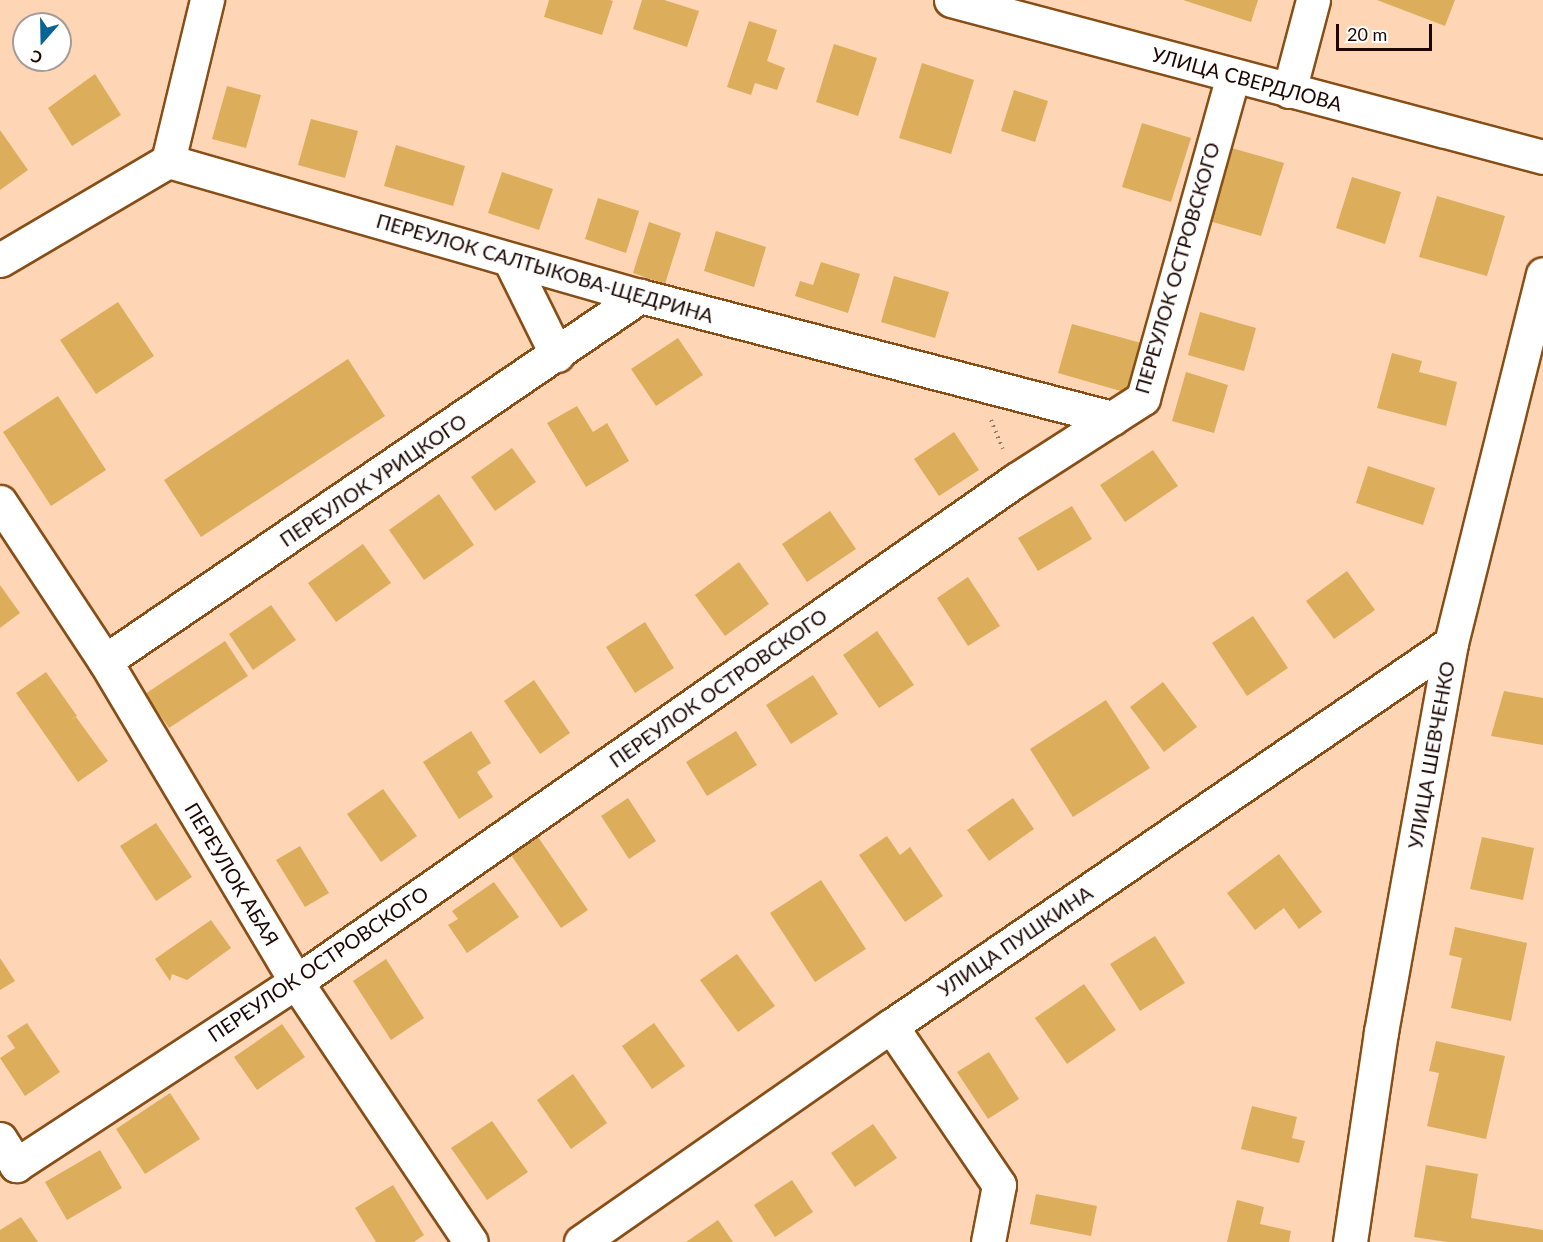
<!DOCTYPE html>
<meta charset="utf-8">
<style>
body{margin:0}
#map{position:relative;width:1543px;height:1242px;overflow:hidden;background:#fed6b6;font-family:Lato,sans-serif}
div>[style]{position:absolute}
.building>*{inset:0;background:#dcad5b}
.path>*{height:4px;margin-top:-2px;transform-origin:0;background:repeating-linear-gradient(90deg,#977762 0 1.5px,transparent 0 6px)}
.roads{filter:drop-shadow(2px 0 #874e16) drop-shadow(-2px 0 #874e16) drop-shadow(0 2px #874e16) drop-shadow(0 -2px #874e16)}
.minor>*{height:33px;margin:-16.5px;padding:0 16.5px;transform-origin:16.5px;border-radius:16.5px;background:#fff}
span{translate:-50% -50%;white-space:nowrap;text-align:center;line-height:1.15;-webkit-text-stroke:5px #fff;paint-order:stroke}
.street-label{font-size:20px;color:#1d0700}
.north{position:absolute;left:12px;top:12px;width:60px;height:60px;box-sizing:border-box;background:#fff;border:2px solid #a59c99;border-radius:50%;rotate:200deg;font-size:16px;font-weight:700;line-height:24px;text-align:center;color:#1d0700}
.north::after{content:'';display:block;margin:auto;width:21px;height:27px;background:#066595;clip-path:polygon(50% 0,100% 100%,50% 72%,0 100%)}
.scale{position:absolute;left:1336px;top:24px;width:96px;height:27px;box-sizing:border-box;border:3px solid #1d0700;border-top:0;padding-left:8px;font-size:18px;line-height:21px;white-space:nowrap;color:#1d0700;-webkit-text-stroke:4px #fff;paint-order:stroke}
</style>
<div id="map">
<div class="building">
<i style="clip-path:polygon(549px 0,610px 0,613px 1px,602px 35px,544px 17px)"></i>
<i style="clip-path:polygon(642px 0,664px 0,699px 11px,687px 47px,633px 29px)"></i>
<i style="clip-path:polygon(1183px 0,1258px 0,1251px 22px)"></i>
<i style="clip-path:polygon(1377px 0,1455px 0,1445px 26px)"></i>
<i style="clip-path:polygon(749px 21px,777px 30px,767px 61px,785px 68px,777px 90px,755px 83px,751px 95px,727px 87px)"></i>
<i style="clip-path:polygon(834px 44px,877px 58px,858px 116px,816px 102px)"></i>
<i style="clip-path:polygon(922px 63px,974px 80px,951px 154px,899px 138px)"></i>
<i style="clip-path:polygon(95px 74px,121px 115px,72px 146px,48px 108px)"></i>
<i style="clip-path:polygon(227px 86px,261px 95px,246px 148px,212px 139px)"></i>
<i style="clip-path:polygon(1014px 90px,1048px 101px,1035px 142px,1001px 131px)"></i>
<i style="clip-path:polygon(311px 119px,358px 131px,345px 178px,298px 165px)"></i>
<i style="clip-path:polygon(1142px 123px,1191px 138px,1171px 202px,1122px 187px)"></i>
<i style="clip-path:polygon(0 130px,28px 170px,0 190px)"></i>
<i style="clip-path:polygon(396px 145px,465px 166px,453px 206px,384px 186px)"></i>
<i style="clip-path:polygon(1228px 147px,1284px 163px,1261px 236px,1206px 220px)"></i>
<i style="clip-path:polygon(502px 172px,553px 189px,539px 230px,488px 213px)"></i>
<i style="clip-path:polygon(1352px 177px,1401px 192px,1385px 244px,1336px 228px)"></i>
<i style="clip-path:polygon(1437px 196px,1505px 216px,1487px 276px,1419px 257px)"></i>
<i style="clip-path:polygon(598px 198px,639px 211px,626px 253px,585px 239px)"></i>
<i style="clip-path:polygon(649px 222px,681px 233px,665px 284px,633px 273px)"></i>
<i style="clip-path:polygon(716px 231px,766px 247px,754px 287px,704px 271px)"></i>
<i style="clip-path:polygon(821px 262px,860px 274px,848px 313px,795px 296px,800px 281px,813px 285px)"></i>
<i style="clip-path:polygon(894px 276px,949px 292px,935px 338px,881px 322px)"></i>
<i style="clip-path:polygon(118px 302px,154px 356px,96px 394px,60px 340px)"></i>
<i style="clip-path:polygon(1200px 312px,1256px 328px,1244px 371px,1188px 355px)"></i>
<i style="clip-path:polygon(1072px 324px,1145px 344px,1131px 394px,1058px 373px)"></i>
<i style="clip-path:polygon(678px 338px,703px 375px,656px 406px,631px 369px)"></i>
<i style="clip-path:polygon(1392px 353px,1422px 361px,1419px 372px,1457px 382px,1446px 426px,1377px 408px)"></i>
<i style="clip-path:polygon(348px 359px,385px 416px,201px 537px,164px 480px)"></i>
<i style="clip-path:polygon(1186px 372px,1228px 385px,1214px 433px,1172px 421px)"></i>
<i style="clip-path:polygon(58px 396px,106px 470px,51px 506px,3px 432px)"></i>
<i style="clip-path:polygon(577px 406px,593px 432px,607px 423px,629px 461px,586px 487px,547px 423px)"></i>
<i style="clip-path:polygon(954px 432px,979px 470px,939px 496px,914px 459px)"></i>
<i style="clip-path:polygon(512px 448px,536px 482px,495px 511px,471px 477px)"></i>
<i style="clip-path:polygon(1153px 450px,1178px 486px,1125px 522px,1100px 485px)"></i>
<i style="clip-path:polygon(1368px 466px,1435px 488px,1423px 525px,1356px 503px)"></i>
<i style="clip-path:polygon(439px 494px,474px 545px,424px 580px,389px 530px)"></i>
<i style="clip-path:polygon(1072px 506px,1092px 539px,1038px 571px,1018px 538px)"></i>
<i style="clip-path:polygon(830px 511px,856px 549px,807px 582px,782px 544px)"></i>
<i style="clip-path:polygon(363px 544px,391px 583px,336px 622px,308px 583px)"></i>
<i style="clip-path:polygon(739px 562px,769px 604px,725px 636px,695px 595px)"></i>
<i style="clip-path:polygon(1347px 571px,1375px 610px,1334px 639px,1306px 601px)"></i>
<i style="clip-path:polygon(968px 577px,1000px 626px,968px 646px,937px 598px)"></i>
<i style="clip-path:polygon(0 585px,20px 613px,0 628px)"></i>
<i style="clip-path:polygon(271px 605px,296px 640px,253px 670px,229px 634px)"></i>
<i style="clip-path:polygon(1253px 616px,1288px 668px,1247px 696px,1212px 643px)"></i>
<i style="clip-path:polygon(645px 622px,674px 668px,635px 693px,606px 647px)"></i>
<i style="clip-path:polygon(877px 631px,914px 685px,879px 708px,843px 655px)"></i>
<i style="clip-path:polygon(225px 641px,248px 676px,169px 728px,145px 694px)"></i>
<i style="clip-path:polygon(46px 672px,77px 716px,70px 720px,76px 717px,108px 761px,78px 782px,16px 693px)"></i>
<i style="clip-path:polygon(813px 675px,838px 714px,791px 744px,766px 705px)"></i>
<i style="clip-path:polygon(534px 680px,570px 733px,540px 754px,504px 701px)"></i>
<i style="clip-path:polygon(1163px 682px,1197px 727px,1164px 752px,1130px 707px)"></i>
<i style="clip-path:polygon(1504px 691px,1543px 698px,1543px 745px,1491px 736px)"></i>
<i style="clip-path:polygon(1106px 700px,1150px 768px,1073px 817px,1030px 749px)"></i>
<i style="clip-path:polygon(471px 731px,491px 763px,477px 772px,493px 797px,459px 819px,423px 762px)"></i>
<i style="clip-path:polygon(736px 731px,757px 765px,707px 796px,686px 762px)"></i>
<i style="clip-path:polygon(383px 789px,417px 836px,381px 862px,347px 814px)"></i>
<i style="clip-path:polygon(628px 798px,656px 841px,629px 859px,601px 816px)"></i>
<i style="clip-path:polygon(1013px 798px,1034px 829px,989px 861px,967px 830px)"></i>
<i style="clip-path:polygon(156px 823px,192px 877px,156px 901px,120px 846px)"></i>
<i style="clip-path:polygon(887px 836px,900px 855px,910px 847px,943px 896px,905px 922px,859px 855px)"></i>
<i style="clip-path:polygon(538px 837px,588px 910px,561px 928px,511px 855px)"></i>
<i style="clip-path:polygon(1482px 837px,1534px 848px,1523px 900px,1470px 889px)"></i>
<i style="clip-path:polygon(300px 846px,329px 893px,305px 907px,276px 860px)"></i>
<i style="clip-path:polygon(1279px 854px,1322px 912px,1299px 929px,1284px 908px,1255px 930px,1227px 893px)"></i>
<i style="clip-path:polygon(821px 880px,866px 949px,815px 982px,770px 913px)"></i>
<i style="clip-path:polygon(494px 882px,519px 917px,467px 953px,448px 925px,458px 919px,452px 911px)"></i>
<i style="clip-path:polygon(211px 920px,231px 948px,187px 980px,172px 974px,170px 981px,155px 959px)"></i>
<i style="clip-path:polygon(1455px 927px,1527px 943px,1511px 1021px,1451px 1008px,1462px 958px,1449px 955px)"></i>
<i style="clip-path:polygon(1155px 936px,1185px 983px,1140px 1011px,1110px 964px)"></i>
<i style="clip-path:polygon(737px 954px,775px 1006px,738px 1032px,700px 980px)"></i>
<i style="clip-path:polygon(0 958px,15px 981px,0 990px)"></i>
<i style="clip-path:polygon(386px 959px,424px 1018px,391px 1040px,353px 981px)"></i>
<i style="clip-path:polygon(1084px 984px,1116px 1030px,1067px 1064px,1035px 1018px)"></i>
<i style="clip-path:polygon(27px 1023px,60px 1072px,25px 1096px,0 1058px,15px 1048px,7px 1036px)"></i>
<i style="clip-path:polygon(654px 1023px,685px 1066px,652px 1089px,622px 1046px)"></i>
<i style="clip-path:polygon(282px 1024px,305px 1057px,257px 1090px,234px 1057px)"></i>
<i style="clip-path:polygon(1436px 1041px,1505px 1056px,1486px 1139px,1427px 1126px,1439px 1073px,1429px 1071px)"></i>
<i style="clip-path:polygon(989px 1052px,1019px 1099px,988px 1119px,957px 1072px)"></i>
<i style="clip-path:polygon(573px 1074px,607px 1123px,571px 1149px,537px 1100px)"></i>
<i style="clip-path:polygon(170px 1093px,200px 1139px,145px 1174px,116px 1129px)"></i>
<i style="clip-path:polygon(1252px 1106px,1297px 1117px,1292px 1138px,1305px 1141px,1299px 1163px,1241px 1149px)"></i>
<i style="clip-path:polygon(492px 1121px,528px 1172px,487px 1200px,451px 1148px)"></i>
<i style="clip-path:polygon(873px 1124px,897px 1158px,855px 1187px,831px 1153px)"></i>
<i style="clip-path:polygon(100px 1150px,122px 1188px,67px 1220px,45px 1182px)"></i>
<i style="clip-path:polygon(1426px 1165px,1478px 1174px,1471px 1218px,1543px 1230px,1543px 1242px,1447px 1242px,1414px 1237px)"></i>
<i style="clip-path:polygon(792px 1180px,813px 1212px,775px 1237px,754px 1205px)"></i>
<i style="clip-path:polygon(393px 1185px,424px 1235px,414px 1242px,376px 1242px,355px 1208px)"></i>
<i style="clip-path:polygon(1036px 1194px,1097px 1206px,1091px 1236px,1030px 1224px)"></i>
<i style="clip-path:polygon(1237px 1200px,1264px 1207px,1260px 1224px,1291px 1231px,1289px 1242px,1227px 1242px)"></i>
<i style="clip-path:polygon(21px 1217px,38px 1242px,0 1242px,0 1230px)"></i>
<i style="clip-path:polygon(718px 1220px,733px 1242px,686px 1242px)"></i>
</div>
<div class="path">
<i style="left:991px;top:420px;width:31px;rotate:68deg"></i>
</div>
<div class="roads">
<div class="minor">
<i style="left:951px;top:0;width:612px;rotate:14.85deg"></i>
<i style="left:1289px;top:91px;width:94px;rotate:-75.2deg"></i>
<i style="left:168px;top:161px;width:166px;rotate:-76.4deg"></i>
<i style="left:0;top:260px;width:195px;rotate:-30.5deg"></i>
<i style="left:168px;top:161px;width:491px;rotate:16deg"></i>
<i style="left:640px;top:296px;width:488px;rotate:14.5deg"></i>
<i style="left:510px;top:260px;width:106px;rotate:63.7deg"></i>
<i style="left:0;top:502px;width:191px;rotate:56.6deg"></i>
<i style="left:105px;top:661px;width:374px;rotate:59.2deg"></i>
<i style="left:296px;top:982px;width:313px;rotate:56.1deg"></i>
<i style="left:105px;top:661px;width:648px;rotate:-34.3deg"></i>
<i style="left:891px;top:1026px;width:192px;rotate:55.8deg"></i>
<i style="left:999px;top:1185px;width:58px;rotate:100.9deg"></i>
<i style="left:0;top:1139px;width:31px;rotate:58deg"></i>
<i style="left:16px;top:1165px;width:334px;rotate:-33.2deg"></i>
<i style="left:296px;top:982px;width:878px;rotate:-34.89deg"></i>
<i style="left:1016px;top:480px;width:151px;rotate:-32.8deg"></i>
<i style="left:1143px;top:398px;width:334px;rotate:-74.4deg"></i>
<i style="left:581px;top:1242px;width:378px;rotate:-34.9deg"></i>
<i style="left:891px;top:1026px;width:678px;rotate:-34.37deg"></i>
<i style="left:1350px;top:1242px;width:212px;rotate:-81.6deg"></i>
<i style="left:1381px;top:1032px;width:395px;rotate:-79.8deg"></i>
<i style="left:1451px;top:643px;width:380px;rotate:-76deg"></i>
</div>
</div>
<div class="street-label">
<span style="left:1247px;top:79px;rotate:15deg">УЛИЦА СВЕРДЛОВА</span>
<span style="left:545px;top:268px;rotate:16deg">ПЕРЕУЛОК САЛТЫКОВА-ЩЕДРИНА</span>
<span style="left:1177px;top:268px;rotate:-74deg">ПЕРЕУЛОК ОСТРОВСКОГО</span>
<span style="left:373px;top:480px;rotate:-34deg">ПЕРЕУЛОК УРИЦКОГО</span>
<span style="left:718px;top:688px;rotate:-35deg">ПЕРЕУЛОК ОСТРОВСКОГО</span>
<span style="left:1431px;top:755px;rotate:-80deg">УЛИЦА ШЕВЧЕНКО</span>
<span style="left:232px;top:874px;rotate:59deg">ПЕРЕУЛОК АБАЯ</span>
<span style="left:1015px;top:941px;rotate:-34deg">УЛИЦА ПУШКИНА</span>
<span style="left:318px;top:964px;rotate:-34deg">ПЕРЕУЛОК ОСТРОВСКОГО</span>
</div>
<div class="north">С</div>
<div class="scale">20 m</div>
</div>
